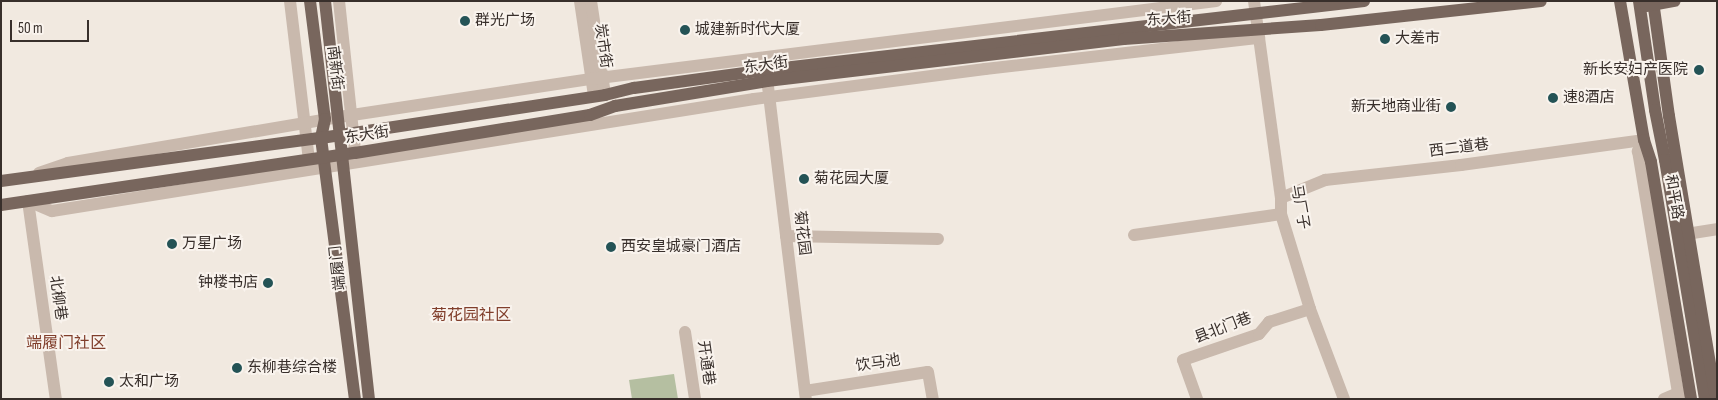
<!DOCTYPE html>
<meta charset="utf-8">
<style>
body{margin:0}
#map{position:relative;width:1718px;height:400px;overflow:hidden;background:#f1e9e0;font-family:"Sofia Sans Condensed","Noto Sans SC",sans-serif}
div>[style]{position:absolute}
.green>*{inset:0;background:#b5bfa1}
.minor>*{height:12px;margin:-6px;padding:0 6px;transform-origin:6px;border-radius:6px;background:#c9b9ad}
.major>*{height:12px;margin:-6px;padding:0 6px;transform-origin:6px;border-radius:6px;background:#78665d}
.dots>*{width:14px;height:14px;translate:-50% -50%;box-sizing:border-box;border:2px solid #f9f3ed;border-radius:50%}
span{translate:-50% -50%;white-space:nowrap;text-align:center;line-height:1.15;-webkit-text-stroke:4px #f9f3ed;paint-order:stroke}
.street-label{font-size:15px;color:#382f2b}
.poi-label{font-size:15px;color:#382f2b}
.left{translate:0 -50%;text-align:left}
.right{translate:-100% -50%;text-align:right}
.neighbourhood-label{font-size:16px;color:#803e2b}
.frame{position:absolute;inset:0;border:2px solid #382f2b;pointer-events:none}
.scale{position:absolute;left:10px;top:20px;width:79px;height:22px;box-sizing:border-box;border:2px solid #382f2b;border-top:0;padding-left:6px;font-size:15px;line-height:18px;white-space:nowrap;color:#382f2b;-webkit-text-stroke:4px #f9f3ed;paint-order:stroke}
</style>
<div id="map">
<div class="green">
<i style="clip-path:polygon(674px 374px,678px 399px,632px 399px,629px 380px)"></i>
</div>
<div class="minor">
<i style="left:290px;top:1px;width:168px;rotate:83.2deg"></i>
<i style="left:339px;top:1px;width:161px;rotate:83.9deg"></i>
<i style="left:580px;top:1px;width:96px;rotate:81.6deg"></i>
<i style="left:591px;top:1px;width:95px;rotate:81.5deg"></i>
<i style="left:1254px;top:1px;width:199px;rotate:82.2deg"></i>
<i style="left:1281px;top:198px;width:16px;rotate:90deg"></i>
<i style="left:1281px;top:214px;width:99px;rotate:73deg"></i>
<i style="left:1310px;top:309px;width:96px;rotate:69.3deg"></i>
<i style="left:766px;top:70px;width:331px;rotate:83.1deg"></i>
<i style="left:1644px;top:140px;width:13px;rotate:119deg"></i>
<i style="left:1638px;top:151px;width:251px;rotate:80.6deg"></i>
<i style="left:39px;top:173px;width:31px;rotate:-19deg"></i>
<i style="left:68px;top:163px;width:275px;rotate:-9.6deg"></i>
<i style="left:339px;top:117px;width:255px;rotate:-8.6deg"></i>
<i style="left:591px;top:79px;width:630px;rotate:-7.11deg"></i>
<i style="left:1281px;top:198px;width:48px;rotate:-22.2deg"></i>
<i style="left:1325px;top:180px;width:137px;rotate:-6.3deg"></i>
<i style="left:1461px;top:165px;width:185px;rotate:-7.8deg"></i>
<i style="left:28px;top:201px;width:26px;rotate:23deg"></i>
<i style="left:52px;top:211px;width:711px;rotate:-9.06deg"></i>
<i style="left:754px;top:99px;width:233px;rotate:-7.4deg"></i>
<i style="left:985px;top:69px;width:276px;rotate:-6.5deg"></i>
<i style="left:28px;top:201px;width:200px;rotate:82deg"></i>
<i style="left:1134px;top:235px;width:148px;rotate:-8.1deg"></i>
<i style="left:1680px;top:235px;width:37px;rotate:-9deg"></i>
<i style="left:786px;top:236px;width:152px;rotate:1.1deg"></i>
<i style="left:685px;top:332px;width:68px;rotate:81.5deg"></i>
<i style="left:805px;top:391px;width:124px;rotate:-8.8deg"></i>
<i style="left:928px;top:372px;width:27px;rotate:80deg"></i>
<i style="left:1197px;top:399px;width:41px;rotate:-109.7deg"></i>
<i style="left:1183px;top:360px;width:80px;rotate:-18.9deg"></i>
<i style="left:1259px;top:334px;width:16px;rotate:-50deg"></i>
<i style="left:1269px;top:322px;width:43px;rotate:-17.6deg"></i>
<i style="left:1664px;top:399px;width:23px;rotate:-23deg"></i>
</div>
<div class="major">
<i style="left:310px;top:1px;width:119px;rotate:82.8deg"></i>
<i style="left:325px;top:119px;width:19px;rotate:102deg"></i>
<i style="left:321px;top:138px;width:263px;rotate:82.6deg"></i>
<i style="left:325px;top:1px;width:400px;rotate:83.7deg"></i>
<i style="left:1620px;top:1px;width:141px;rotate:80.2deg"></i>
<i style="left:1644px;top:140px;width:23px;rotate:72deg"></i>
<i style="left:1651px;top:162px;width:240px;rotate:80.4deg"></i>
<i style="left:1639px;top:1px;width:110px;rotate:81.6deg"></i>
<i style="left:1655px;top:110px;width:51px;rotate:78.7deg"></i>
<i style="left:1665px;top:160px;width:242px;rotate:80.5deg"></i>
<i style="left:1653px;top:1px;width:116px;rotate:82.1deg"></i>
<i style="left:1669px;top:116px;width:287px;rotate:80.6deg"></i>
<i style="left:1646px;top:6px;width:29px;rotate:-10deg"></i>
<i style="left:1px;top:181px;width:323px;rotate:-7.7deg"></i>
<i style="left:321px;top:138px;width:287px;rotate:-8.6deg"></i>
<i style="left:605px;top:95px;width:30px;rotate:-14deg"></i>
<i style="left:634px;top:88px;width:133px;rotate:-7.8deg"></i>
<i style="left:766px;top:70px;width:602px;rotate:-6.58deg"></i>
<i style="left:1px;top:205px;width:358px;rotate:-8.4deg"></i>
<i style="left:355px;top:153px;width:238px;rotate:-9.2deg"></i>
<i style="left:590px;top:115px;width:27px;rotate:-20deg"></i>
<i style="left:615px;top:106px;width:154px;rotate:-9.3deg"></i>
<i style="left:767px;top:81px;width:359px;rotate:-6.7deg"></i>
<i style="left:1124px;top:39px;width:197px;rotate:-4.1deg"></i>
<i style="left:1321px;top:25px;width:221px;rotate:-6.2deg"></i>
</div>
<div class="dots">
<i style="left:465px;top:21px;background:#245356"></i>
<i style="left:685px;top:30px;background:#245356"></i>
<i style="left:1385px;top:39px;background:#245356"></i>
<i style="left:1699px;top:70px;background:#245356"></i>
<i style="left:1553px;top:98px;background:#245356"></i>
<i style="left:1451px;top:107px;background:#245356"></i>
<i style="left:804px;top:179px;background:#245356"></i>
<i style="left:172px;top:244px;background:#245356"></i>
<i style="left:611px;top:247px;background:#245356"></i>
<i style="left:268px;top:283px;background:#245356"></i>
<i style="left:237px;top:368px;background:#245356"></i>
<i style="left:109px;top:382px;background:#245356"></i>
</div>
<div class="street-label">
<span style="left:1169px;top:19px;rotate:-4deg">东大街</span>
<span style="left:603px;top:46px;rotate:82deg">炭市街</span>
<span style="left:766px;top:65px;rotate:-8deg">东大街</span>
<span style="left:335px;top:68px;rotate:83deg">南新街</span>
<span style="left:367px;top:135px;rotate:-9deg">东大街</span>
<span style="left:1459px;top:148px;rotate:-7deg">西二道巷</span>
<span style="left:1674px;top:197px;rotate:80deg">和平路</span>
<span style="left:1300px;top:207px;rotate:80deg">马厂子</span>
<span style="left:802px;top:233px;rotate:83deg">菊花园</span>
<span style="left:338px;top:268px;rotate:-96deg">端履门</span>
<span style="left:58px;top:298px;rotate:82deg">北柳巷</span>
<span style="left:1223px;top:328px;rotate:-21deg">县北门巷</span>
<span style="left:706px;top:363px;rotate:82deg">开通巷</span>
<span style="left:878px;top:363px;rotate:-8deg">饮马池</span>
</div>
<div class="poi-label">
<span class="left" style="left:475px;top:21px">群光广场</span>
<span class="left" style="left:695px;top:30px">城建新时代大厦</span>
<span class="left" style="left:1395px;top:39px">大差市</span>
<span class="right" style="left:1688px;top:70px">新长安妇产医院</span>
<span class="left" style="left:1563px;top:98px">速8酒店</span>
<span class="right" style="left:1441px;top:107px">新天地商业街</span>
<span class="left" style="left:814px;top:179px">菊花园大厦</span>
<span class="left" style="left:182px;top:244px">万星广场</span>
<span class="left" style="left:621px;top:247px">西安皇城豪门酒店</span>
<span class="right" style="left:258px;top:283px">钟楼书店</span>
<span class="left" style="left:247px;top:368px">东柳巷综合楼</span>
<span class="left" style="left:119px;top:382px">太和广场</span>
</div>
<div class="neighbourhood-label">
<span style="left:471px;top:316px">菊花园社区</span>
<span style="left:66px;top:344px">端履门社区</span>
</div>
<div class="frame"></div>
<div class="scale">50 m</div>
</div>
